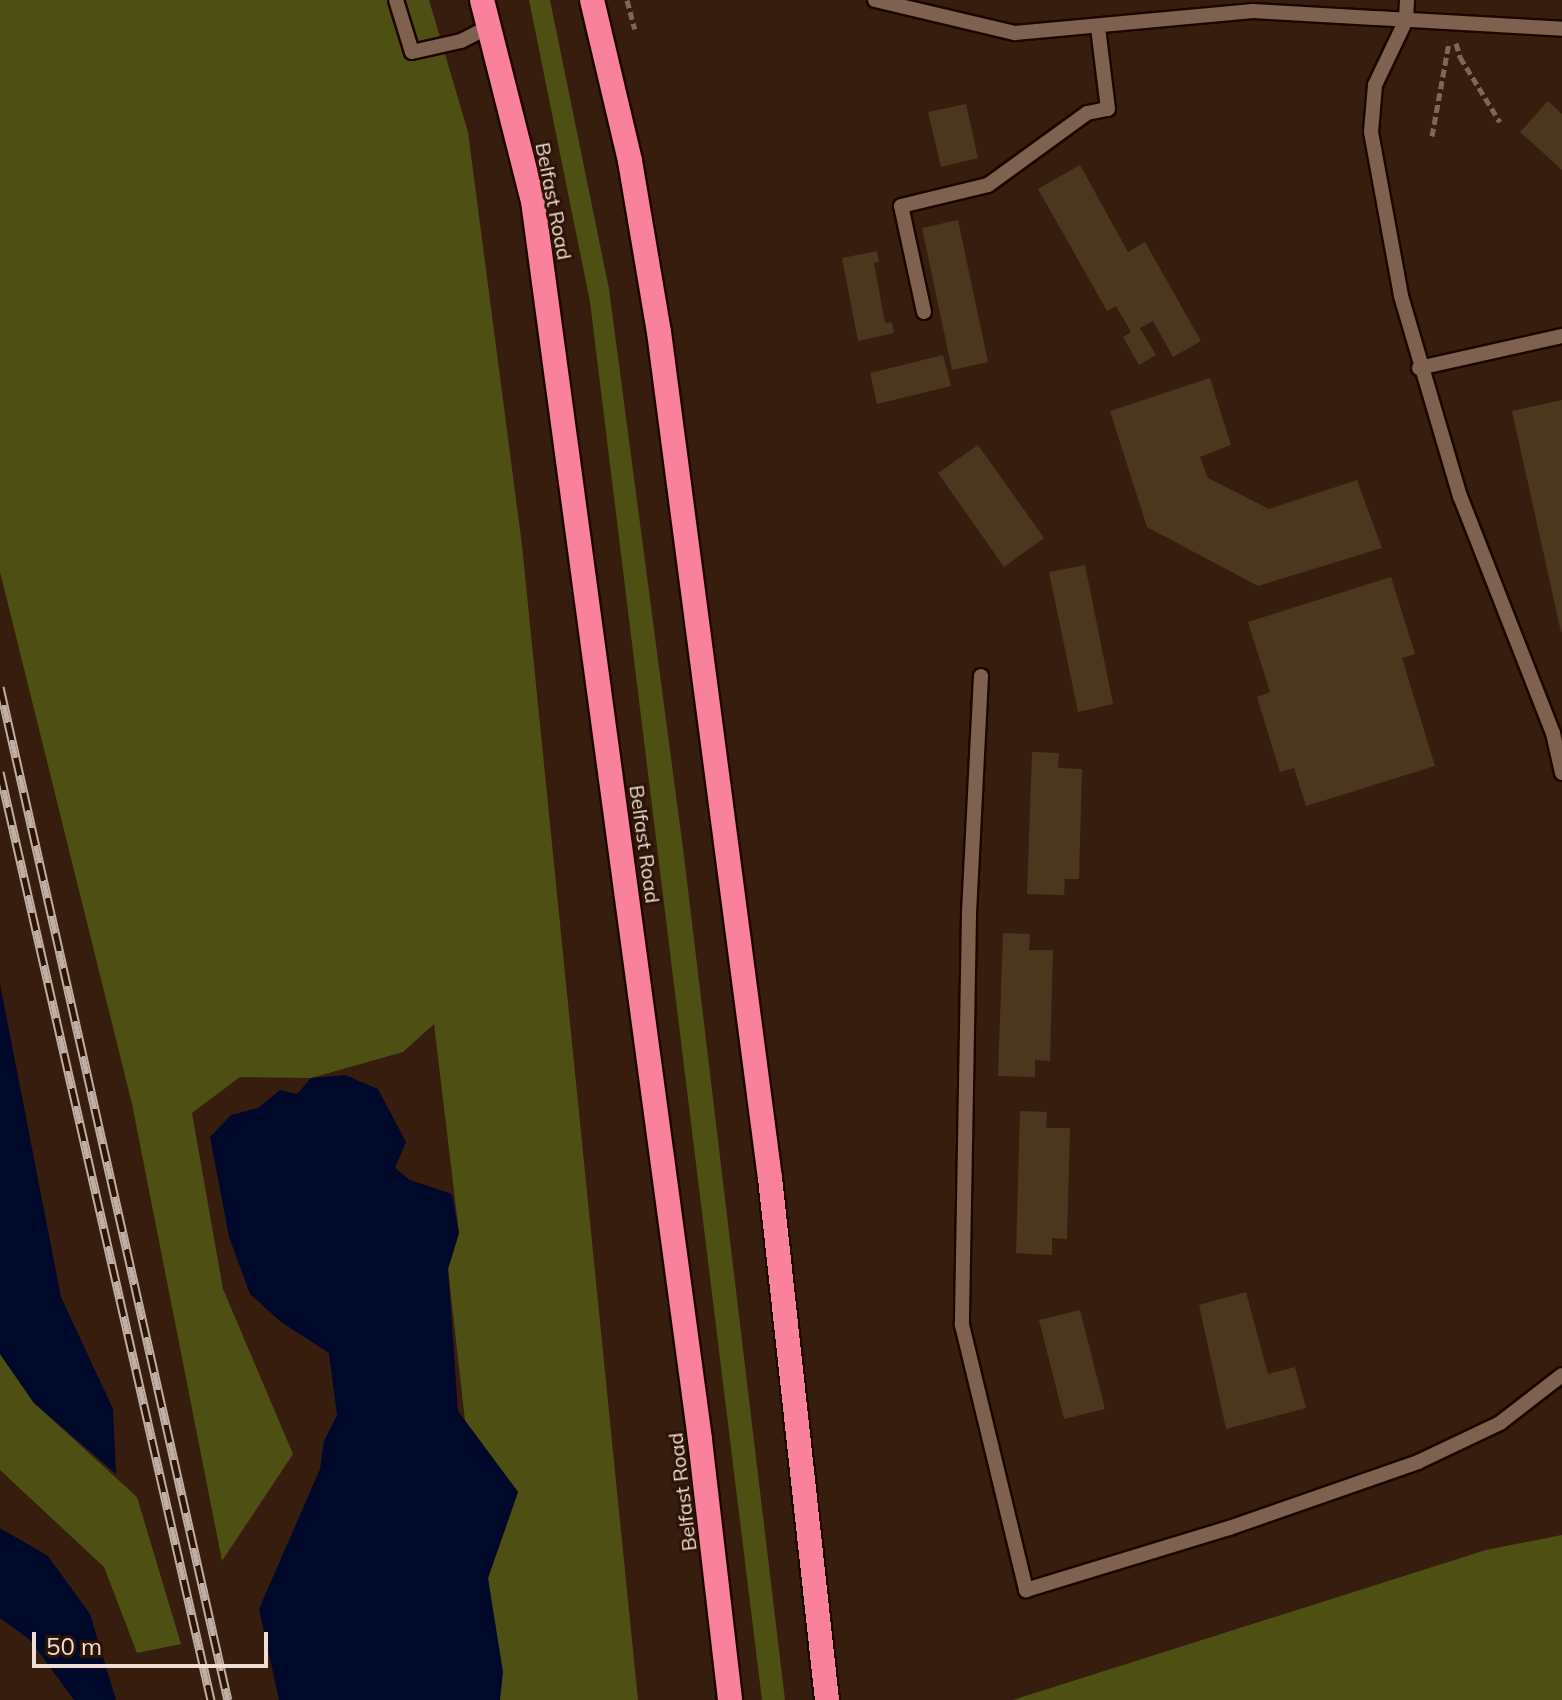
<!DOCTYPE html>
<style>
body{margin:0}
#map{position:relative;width:1562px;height:1700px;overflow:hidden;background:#361d0e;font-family:Mulish,sans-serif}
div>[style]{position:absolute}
.green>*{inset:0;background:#4e4f13}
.water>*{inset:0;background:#00092a}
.building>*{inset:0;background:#4b371e}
.path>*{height:5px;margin-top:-2.5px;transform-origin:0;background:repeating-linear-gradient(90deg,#7d675a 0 8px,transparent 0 12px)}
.roads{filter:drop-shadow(2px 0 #1c0600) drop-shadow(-2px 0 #1c0600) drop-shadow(0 2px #1c0600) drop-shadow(0 -2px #1c0600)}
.lane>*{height:14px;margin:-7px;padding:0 7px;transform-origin:7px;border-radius:7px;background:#7f6150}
.highway>*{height:24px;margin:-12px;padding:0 12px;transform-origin:12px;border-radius:12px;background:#f9819c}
.rail>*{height:9px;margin-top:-4.5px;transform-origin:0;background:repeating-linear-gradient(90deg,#2b1305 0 18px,#c1aea3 0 36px);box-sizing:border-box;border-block:2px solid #c1aea3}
span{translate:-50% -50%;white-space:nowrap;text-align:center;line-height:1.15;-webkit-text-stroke:6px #2b1305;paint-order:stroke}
.street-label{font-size:20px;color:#f0ded5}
.scale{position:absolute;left:32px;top:1632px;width:236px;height:36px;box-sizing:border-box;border:4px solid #f0ded5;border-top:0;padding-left:10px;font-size:24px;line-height:28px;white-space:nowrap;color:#f0ded5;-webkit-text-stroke:6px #2b1305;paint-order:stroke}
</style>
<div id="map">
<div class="green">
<i style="clip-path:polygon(0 0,429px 0,468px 132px,522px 545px,638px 1700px,497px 1700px,488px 1578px,518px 1492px,465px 1421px,448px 1269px,459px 1233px,434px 1024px,403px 1052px,311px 1078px,240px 1077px,192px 1113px,223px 1289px,293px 1454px,222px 1561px,132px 1104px,0 572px)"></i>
<i style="clip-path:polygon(529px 0,550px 0,609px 289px,684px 856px,785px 1700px,762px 1700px,590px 302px)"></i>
<i style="clip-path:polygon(0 1354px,34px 1403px,137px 1497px,181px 1644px,137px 1653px,104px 1567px,0 1470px)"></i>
<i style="clip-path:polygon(1562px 1535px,1562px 1700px,1013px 1700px,1486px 1550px)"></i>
</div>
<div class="water">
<i style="clip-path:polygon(0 984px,61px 1297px,113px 1409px,116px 1474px,34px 1403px,0 1354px)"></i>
<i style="clip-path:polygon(345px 1075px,378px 1089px,406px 1142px,395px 1168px,410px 1180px,452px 1194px,459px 1233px,448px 1269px,458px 1411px,518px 1492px,488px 1578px,503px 1672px,500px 1700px,279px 1700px,259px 1609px,320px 1469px,324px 1441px,337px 1415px,329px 1353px,281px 1322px,250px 1294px,229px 1237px,210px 1137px,231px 1115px,258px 1108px,280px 1090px,297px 1094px,311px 1078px)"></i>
<i style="clip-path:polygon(0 1528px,48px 1556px,90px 1614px,116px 1700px,74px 1700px,30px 1640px,0 1618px)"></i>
</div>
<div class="building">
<i style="clip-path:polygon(1548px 101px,1562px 114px,1562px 170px,1520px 132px)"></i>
<i style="clip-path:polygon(966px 104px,978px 158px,941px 167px,928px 112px)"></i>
<i style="clip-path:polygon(1080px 165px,1128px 252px,1145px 242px,1201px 341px,1173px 357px,1153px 321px,1140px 328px,1156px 355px,1139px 365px,1123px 337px,1131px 332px,1116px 306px,1107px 311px,1038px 189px)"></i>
<i style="clip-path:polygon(958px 220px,988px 362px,952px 370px,922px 228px)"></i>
<i style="clip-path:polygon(877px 251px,879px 262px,874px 263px,885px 323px,892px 322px,894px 333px,858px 341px,842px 258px)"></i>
<i style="clip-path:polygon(943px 355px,951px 386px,877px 404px,870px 373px)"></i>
<i style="clip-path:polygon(1210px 378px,1231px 445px,1200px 457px,1208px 478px,1269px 509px,1357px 480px,1382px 548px,1258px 586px,1147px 527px,1110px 411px)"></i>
<i style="clip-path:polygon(1562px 400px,1562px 632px,1561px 632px,1512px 411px)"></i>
<i style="clip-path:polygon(978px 445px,1044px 538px,1004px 567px,938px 473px)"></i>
<i style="clip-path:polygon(1085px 565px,1113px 704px,1078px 712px,1049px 572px)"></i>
<i style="clip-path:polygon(1391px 577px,1415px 654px,1402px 658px,1435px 766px,1306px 806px,1294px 768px,1280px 772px,1257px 697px,1270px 692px,1248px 622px)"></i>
<i style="clip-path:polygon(1032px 752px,1059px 753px,1058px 768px,1082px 769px,1079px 879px,1065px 879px,1064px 895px,1027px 894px)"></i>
<i style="clip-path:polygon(1003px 933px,1030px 934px,1029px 950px,1053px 950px,1050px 1061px,1035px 1060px,1035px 1077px,998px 1076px)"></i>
<i style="clip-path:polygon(1020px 1111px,1047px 1112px,1046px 1128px,1070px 1128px,1067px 1239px,1052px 1238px,1052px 1255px,1016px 1253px)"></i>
<i style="clip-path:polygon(1246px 1292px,1268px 1374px,1295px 1367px,1306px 1408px,1226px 1429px,1199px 1305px)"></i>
<i style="clip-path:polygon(1080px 1310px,1105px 1409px,1064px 1419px,1039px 1320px)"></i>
</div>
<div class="path">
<i style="left:627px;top:0;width:30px;rotate:75deg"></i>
<i style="left:1456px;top:43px;width:15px;rotate:74deg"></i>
<i style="left:1460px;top:57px;width:76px;rotate:58.4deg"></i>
<i style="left:1432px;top:136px;width:96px;rotate:-79.7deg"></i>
</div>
<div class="roads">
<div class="lane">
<i style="left:396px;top:0;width:54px;rotate:72.9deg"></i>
<i style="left:412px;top:52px;width:50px;rotate:-12.7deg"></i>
<i style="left:461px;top:41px;width:31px;rotate:-27deg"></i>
<i style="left:875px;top:0;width:144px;rotate:13.3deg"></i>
<i style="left:1015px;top:33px;width:239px;rotate:-5.3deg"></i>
<i style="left:1253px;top:11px;width:310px;rotate:3.3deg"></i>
<i style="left:1407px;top:0;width:20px;rotate:93deg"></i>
<i style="left:1406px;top:20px;width:72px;rotate:115.5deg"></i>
<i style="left:1375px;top:85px;width:47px;rotate:94.9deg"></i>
<i style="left:1371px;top:132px;width:167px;rotate:79.6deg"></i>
<i style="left:1401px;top:296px;width:209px;rotate:73.6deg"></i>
<i style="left:1460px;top:496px;width:255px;rotate:68.6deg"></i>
<i style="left:1553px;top:733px;width:41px;rotate:77.3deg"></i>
<i style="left:924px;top:312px;width:108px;rotate:-102.2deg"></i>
<i style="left:901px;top:206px;width:89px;rotate:-13.6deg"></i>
<i style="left:988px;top:185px;width:122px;rotate:-36deg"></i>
<i style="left:1087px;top:113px;width:21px;rotate:-11deg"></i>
<i style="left:1108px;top:109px;width:82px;rotate:-97deg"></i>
<i style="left:1419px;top:368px;width:147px;rotate:-12.6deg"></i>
<i style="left:981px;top:676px;width:239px;rotate:92.9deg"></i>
<i style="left:969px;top:915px;width:410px;rotate:91deg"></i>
<i style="left:962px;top:1325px;width:273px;rotate:76.4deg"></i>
<i style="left:1026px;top:1590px;width:212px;rotate:-17deg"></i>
<i style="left:1229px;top:1528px;width:200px;rotate:-19.2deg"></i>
<i style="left:1418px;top:1462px;width:91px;rotate:-25.4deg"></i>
<i style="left:1500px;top:1423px;width:78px;rotate:-37.7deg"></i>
</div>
<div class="highway">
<i style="left:482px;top:0;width:207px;rotate:75.8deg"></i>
<i style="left:533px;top:201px;width:1250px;rotate:82.32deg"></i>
<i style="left:700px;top:1440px;width:262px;rotate:83.4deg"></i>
<i style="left:592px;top:0;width:165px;rotate:76.7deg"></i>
<i style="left:630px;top:161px;width:173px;rotate:80.4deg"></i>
<i style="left:659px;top:332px;width:853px;rotate:82.53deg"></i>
<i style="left:770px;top:1178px;width:525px;rotate:83.77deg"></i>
</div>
</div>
<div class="rail">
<i style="left:0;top:687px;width:1038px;rotate:77.32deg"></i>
<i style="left:0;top:772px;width:952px;rotate:77.19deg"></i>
</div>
<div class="street-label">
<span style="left:554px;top:201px;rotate:79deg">Belfast Road</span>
<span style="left:645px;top:844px;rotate:82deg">Belfast Road</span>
<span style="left:682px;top:1492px;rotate:-97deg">Belfast Road</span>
</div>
<div class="scale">50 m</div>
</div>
